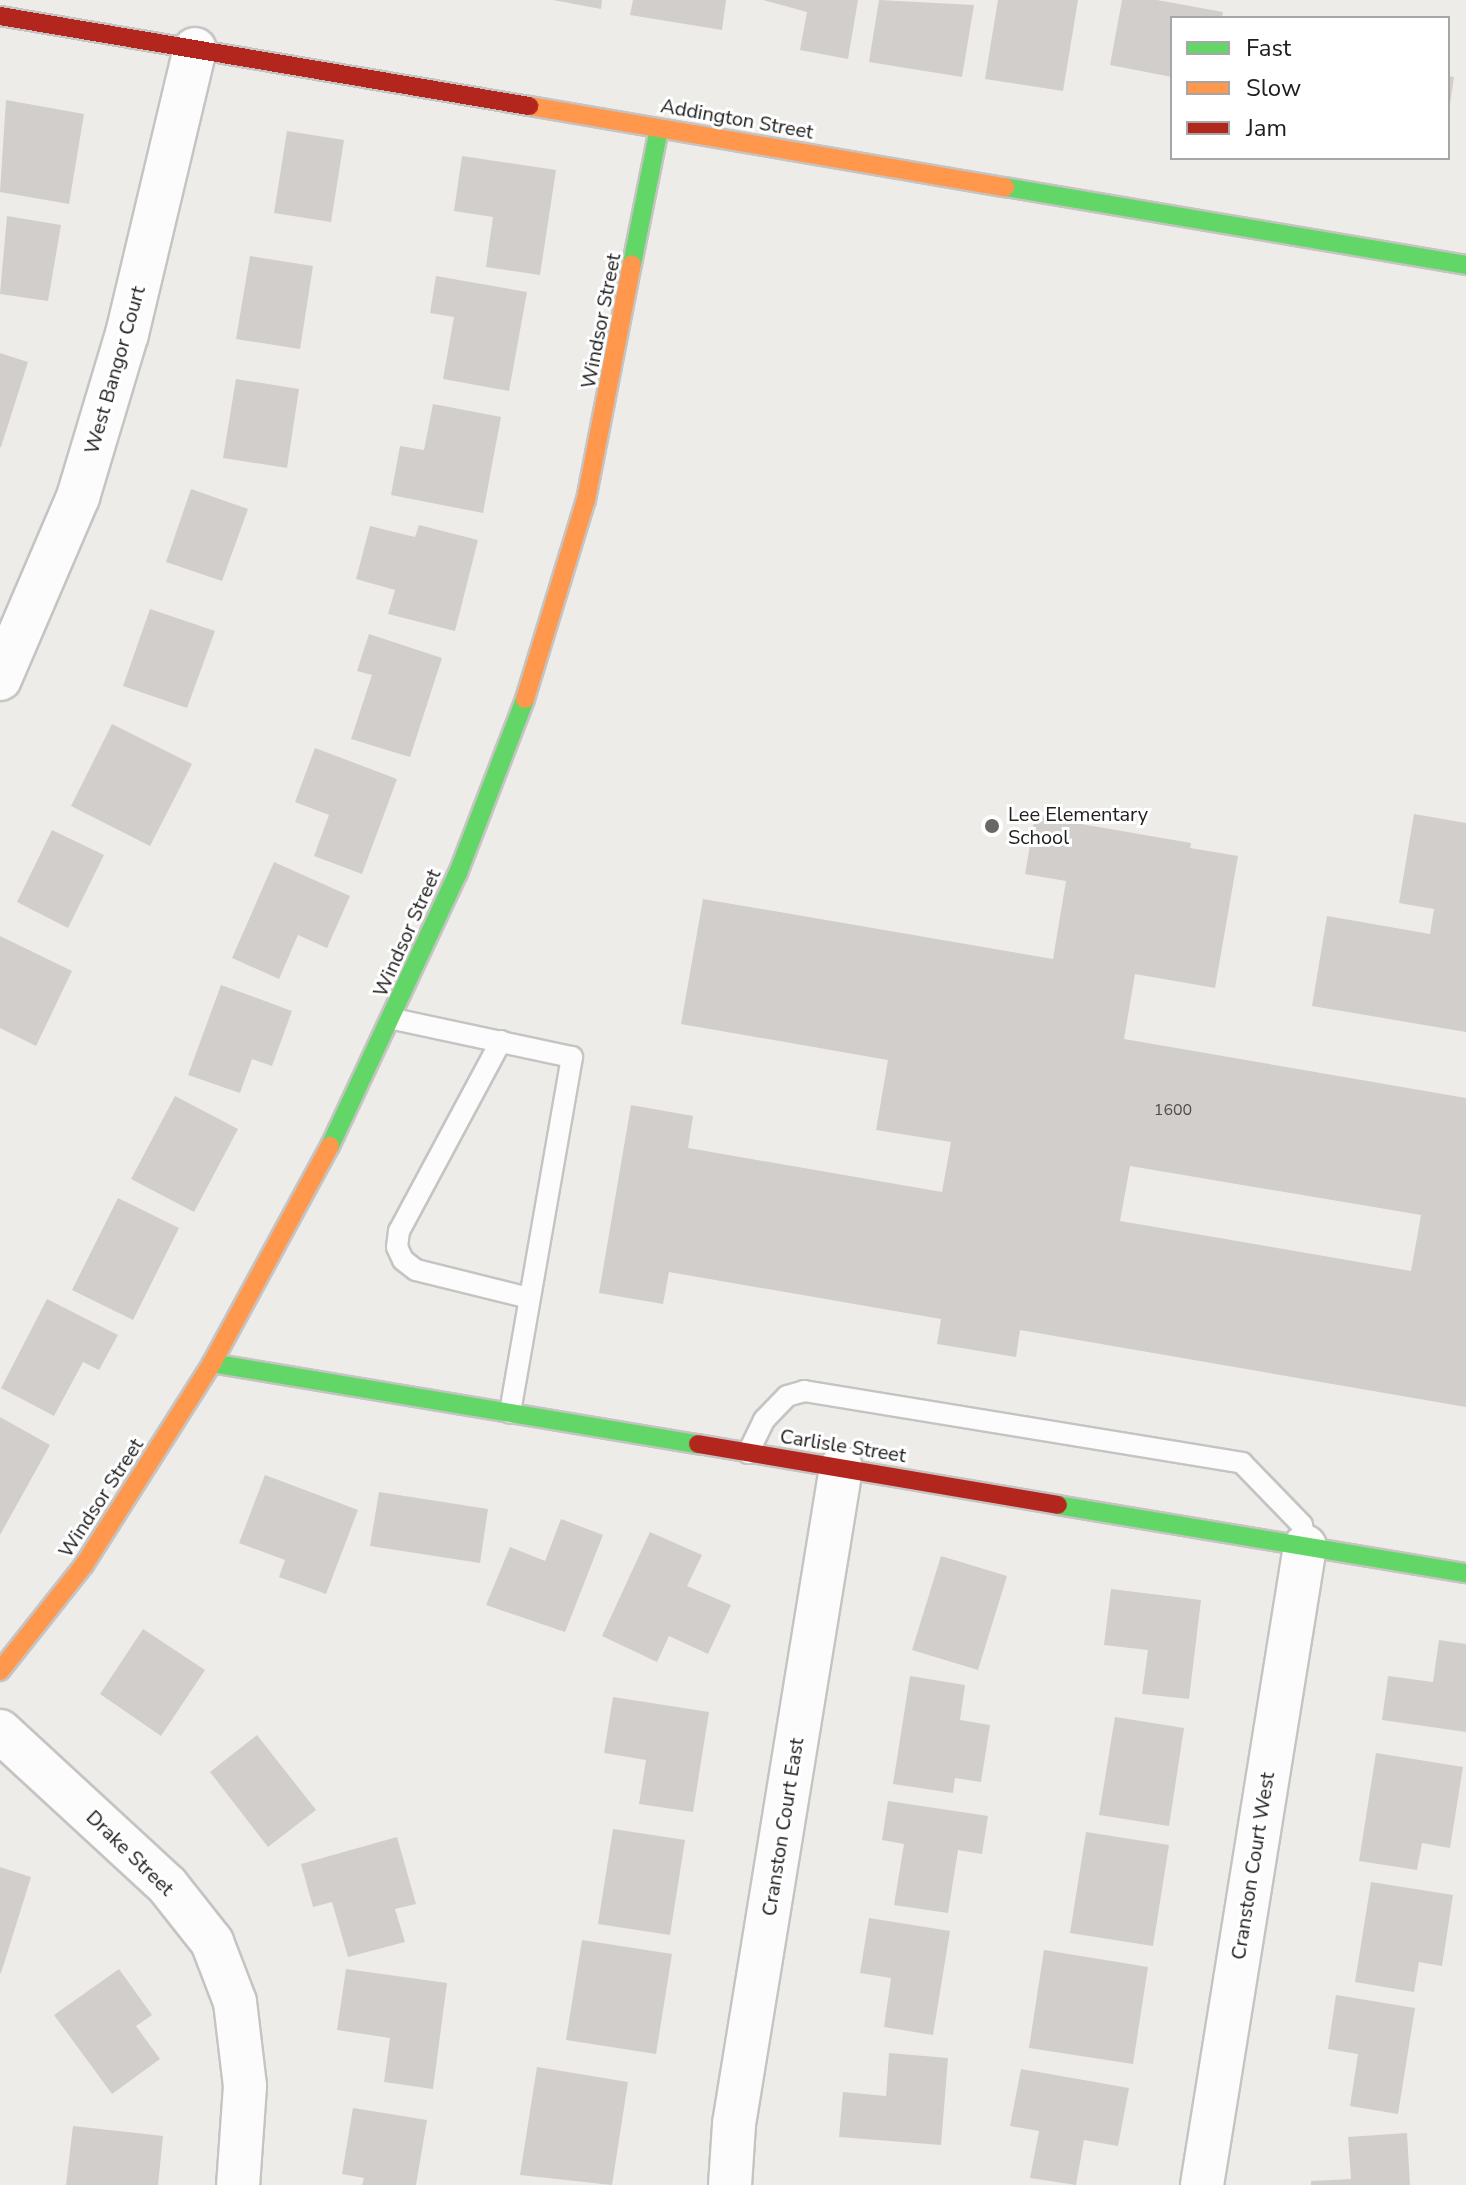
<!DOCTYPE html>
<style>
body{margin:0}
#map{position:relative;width:1466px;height:2185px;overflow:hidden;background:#eeece9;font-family:"Nunito Sans",sans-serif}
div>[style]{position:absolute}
.building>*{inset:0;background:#d1cecc}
.roads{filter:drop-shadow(2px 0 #c5c4c3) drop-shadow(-2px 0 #c5c4c3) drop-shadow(0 2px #c5c4c3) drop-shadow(0 -2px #c5c4c3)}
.lane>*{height:20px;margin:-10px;padding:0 10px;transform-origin:10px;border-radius:10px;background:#fcfcfc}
.street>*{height:42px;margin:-21px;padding:0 21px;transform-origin:21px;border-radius:21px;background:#fcfcfc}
.fast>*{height:18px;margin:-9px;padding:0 9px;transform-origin:9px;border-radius:9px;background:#63d668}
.slow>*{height:18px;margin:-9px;padding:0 9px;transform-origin:9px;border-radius:9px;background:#ff974d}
.jam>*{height:18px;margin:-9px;padding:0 9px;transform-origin:9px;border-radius:9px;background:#b3261e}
.dots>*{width:22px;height:22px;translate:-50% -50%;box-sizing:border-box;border:4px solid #fff;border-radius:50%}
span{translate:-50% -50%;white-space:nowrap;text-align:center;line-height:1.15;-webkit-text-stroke:6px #fff;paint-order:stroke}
.number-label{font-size:16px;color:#4c4c4b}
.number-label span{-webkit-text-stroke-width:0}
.street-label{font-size:20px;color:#202020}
.poi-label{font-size:20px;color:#202020}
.left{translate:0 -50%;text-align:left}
.legend{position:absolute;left:1170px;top:16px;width:280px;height:144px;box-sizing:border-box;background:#fff;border:2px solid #a6a6a6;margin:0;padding:10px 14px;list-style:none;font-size:24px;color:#202020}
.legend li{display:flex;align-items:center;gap:16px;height:40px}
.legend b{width:40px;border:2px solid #a6a6a6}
</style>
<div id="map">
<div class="building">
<i style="clip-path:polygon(553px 0,602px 0,601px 9px)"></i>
<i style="clip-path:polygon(633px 0,726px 0,722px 30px,630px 15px)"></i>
<i style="clip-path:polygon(763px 0,858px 0,848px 59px,800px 50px,807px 12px)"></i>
<i style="clip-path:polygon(879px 0,974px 5px,962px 77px,869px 62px)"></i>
<i style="clip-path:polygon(998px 0,1078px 0,1063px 91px,985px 79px)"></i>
<i style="clip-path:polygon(1122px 0,1157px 0,1223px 12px,1222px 18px,1172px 18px,1172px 77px,1110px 65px)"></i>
<i style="clip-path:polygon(1448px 76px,1454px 77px,1450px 104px,1448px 104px)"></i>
<i style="clip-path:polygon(6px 100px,84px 114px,69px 204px,0 192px)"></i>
<i style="clip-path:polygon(287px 131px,344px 140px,331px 222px,274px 213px)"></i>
<i style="clip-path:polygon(462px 156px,556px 170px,540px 275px,486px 267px,493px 217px,454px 211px)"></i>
<i style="clip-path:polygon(7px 216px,61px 225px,48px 301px,0 294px)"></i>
<i style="clip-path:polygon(250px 256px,313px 266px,300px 349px,236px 339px)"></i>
<i style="clip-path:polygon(436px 276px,527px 292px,509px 391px,443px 379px,454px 317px,430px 313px)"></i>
<i style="clip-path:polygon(0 353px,28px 362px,1px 447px,0 447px)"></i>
<i style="clip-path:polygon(236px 379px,299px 389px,287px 468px,223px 458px)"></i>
<i style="clip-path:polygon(433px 404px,501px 417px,483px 513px,391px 495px,400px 446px,424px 450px)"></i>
<i style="clip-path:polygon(191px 489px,248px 509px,222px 581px,166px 562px)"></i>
<i style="clip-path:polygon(419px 525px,478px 540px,455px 631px,388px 614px,395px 590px,356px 579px,370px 526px,415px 537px)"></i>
<i style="clip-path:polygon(150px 609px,215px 631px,187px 708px,123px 686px)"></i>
<i style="clip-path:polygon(369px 634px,442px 658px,410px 757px,351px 739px,372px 675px,357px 671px)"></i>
<i style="clip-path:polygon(112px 724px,192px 764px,150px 846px,71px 806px)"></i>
<i style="clip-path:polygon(315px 748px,397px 779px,362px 874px,314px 856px,329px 815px,295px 802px)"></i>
<i style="clip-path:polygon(1414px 814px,1466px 823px,1466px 1032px,1312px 1006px,1327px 916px,1430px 934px,1434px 909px,1399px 903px)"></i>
<i style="clip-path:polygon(evenodd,1035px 816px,1191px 843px,1190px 848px,1238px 856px,1215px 988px,1135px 974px,1124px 1039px,1466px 1098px,1466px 1407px,1020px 1330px,1016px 1357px,937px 1344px,941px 1319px,669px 1272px,663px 1304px,599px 1293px,631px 1105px,693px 1116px,688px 1148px,942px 1192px,951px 1142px,876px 1130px,888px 1060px,681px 1024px,703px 899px,1053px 959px,1066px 881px,1025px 874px,1035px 816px,1130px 1166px,1421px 1215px,1411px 1271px,1120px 1221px,1130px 1166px)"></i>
<i style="clip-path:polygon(52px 830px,104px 855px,68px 928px,17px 902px)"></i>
<i style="clip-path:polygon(274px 862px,350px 896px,327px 948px,298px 935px,279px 979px,232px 958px)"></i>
<i style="clip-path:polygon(0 936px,72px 971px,36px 1046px,0 1028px)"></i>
<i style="clip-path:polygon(221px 985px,292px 1011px,272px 1066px,252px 1059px,240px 1093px,188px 1075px)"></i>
<i style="clip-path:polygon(175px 1096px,238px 1129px,194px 1212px,131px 1179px)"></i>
<i style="clip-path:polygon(118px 1198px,179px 1228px,133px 1320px,72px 1290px)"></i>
<i style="clip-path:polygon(47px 1299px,118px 1335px,99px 1370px,83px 1362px,54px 1416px,1px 1388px)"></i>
<i style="clip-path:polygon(0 1417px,50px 1445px,0 1535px)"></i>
<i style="clip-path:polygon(265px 1475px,358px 1510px,326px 1594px,279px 1577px,285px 1560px,239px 1543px)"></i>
<i style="clip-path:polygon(379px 1492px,488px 1509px,480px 1563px,370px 1546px)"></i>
<i style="clip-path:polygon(561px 1519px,603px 1535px,565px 1632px,486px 1605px,510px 1547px,545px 1561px)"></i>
<i style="clip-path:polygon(650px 1532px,702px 1555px,687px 1586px,731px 1605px,708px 1654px,669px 1636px,657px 1662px,602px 1636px)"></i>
<i style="clip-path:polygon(941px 1556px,1007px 1576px,978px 1670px,912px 1650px)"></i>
<i style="clip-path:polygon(1111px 1589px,1201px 1600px,1189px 1699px,1142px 1694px,1148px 1650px,1104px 1645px)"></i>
<i style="clip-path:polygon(143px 1629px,205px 1670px,161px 1736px,100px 1694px)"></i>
<i style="clip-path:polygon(1439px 1640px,1466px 1644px,1466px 1732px,1382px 1720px,1388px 1676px,1433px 1682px)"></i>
<i style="clip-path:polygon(910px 1676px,965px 1685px,960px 1720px,990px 1725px,981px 1782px,955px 1778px,953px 1793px,893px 1784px)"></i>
<i style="clip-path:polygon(613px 1697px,709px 1712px,693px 1812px,639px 1804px,646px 1760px,604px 1753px)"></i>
<i style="clip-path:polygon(1115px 1717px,1184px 1728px,1169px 1826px,1099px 1815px)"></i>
<i style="clip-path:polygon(257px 1735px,316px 1810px,268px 1847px,210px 1772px)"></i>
<i style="clip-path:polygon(1376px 1753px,1463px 1767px,1450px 1848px,1422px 1843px,1417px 1870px,1359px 1861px)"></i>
<i style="clip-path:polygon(888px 1801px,988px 1816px,982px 1854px,958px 1850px,948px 1913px,894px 1905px,904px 1844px,882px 1840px)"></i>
<i style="clip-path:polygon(613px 1829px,685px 1840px,670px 1935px,598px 1924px)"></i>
<i style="clip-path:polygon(1086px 1832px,1169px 1845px,1153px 1946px,1070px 1933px)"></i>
<i style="clip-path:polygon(397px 1837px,416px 1904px,395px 1909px,405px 1942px,348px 1957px,332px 1902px,313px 1907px,301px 1864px)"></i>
<i style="clip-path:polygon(0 1867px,31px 1877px,1px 1973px,0 1973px)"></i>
<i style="clip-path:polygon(1371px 1882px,1453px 1895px,1442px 1966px,1419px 1962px,1414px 1992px,1355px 1982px)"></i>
<i style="clip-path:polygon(869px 1918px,950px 1931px,933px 2035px,884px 2027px,891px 1978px,860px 1973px)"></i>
<i style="clip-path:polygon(582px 1940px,672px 1954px,656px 2054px,566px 2040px)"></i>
<i style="clip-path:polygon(1044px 1950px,1148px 1967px,1133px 2064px,1029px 2048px)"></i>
<i style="clip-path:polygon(119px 1969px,152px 2015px,136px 2026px,160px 2059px,112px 2094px,54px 2015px)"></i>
<i style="clip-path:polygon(346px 1969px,447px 1983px,433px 2089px,384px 2082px,390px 2038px,337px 2030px)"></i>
<i style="clip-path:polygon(1336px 1995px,1415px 2008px,1398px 2114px,1350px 2106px,1358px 2054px,1328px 2049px)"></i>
<i style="clip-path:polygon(889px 2053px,948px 2058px,941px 2145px,839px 2137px,843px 2092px,886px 2096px)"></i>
<i style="clip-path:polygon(537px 2067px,628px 2082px,612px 2185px,520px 2175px)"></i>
<i style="clip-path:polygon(1021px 2069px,1129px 2088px,1118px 2146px,1084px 2140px,1076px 2185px,1030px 2178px,1039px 2131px,1010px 2126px)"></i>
<i style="clip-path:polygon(353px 2108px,427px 2120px,416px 2185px,362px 2185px,364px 2178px,342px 2174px)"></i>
<i style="clip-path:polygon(73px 2126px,163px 2136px,158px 2185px,66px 2185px)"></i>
<i style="clip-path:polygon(1407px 2133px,1410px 2185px,1311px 2185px,1311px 2181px,1351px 2179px,1348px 2137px)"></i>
</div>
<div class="roads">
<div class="lane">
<i style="left:394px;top:1019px;width:182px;rotate:12.1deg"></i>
<i style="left:572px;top:1057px;width:361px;rotate:99.9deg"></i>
<i style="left:501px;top:1041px;width:216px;rotate:118.2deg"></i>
<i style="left:399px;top:1231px;width:16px;rotate:97deg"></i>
<i style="left:397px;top:1247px;width:14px;rotate:65deg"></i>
<i style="left:403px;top:1260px;width:16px;rotate:38deg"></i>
<i style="left:416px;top:1270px;width:116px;rotate:13.9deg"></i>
<i style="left:748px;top:1453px;width:37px;rotate:-64deg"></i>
<i style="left:764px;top:1420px;width:33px;rotate:-46deg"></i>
<i style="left:787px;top:1396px;width:18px;rotate:-16deg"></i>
<i style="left:804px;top:1391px;width:444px;rotate:9.3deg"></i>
<i style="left:1242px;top:1463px;width:86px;rotate:45.9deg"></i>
<i style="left:1302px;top:1525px;width:21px;rotate:82deg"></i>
</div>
<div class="street">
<i style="left:0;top:679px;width:198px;rotate:-66.8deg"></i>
<i style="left:78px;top:497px;width:170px;rotate:-73.3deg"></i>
<i style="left:127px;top:334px;width:293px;rotate:-76.6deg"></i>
<i style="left:0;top:1731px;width:227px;rotate:42.7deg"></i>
<i style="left:167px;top:1885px;width:73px;rotate:51.7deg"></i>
<i style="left:212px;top:1942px;width:64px;rotate:69deg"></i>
<i style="left:235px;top:2002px;width:85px;rotate:83.2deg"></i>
<i style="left:245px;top:2086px;width:99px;rotate:94deg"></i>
<i style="left:730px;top:2185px;width:61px;rotate:-86.2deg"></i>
<i style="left:734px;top:2124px;width:665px;rotate:-80.74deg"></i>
<i style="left:1202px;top:2185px;width:647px;rotate:-80.84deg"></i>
</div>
<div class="fast">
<i style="left:1005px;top:187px;width:468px;rotate:9.6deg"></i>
<i style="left:632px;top:264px;width:138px;rotate:-78.7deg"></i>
<i style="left:330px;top:1146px;width:302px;rotate:-64.9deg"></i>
<i style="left:458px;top:873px;width:186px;rotate:-68.9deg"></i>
<i style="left:212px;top:1363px;width:493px;rotate:9.5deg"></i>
<i style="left:1058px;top:1505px;width:414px;rotate:9.5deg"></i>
</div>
<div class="slow">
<i style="left:529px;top:106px;width:483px;rotate:9.7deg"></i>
<i style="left:525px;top:699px;width:208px;rotate:-73deg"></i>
<i style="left:586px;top:500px;width:240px;rotate:-79deg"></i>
<i style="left:0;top:1671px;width:135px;rotate:-51.6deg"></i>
<i style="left:84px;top:1565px;width:239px;rotate:-57.6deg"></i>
<i style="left:212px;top:1363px;width:247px;rotate:-61.5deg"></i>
</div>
<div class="jam">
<i style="left:0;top:16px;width:537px;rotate:9.66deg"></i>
<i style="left:698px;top:1444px;width:365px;rotate:9.6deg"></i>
</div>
</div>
<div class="dots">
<i style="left:992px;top:826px;background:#686766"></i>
</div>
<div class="number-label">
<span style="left:1173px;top:1110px">1600</span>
</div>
<div class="street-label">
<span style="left:737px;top:119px;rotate:10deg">Addington Street</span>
<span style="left:601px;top:321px;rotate:-79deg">Windsor Street</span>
<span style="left:115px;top:370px;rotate:-74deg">West Bangor Court</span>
<span style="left:407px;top:933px;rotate:-66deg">Windsor Street</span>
<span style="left:843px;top:1446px;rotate:9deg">Carlisle Street</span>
<span style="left:101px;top:1498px;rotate:-57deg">Windsor Street</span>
<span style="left:783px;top:1827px;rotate:-81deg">Cranston Court East</span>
<span style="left:130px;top:1853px;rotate:44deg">Drake Street</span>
<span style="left:1253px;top:1866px;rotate:-81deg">Cranston Court West</span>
</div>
<div class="poi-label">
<span class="left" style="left:1008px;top:826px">Lee Elementary<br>School</span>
</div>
<ul class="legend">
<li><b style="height:10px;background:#63d668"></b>Fast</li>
<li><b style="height:10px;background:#ff974d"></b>Slow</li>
<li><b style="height:10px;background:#b3261e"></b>Jam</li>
</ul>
</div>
